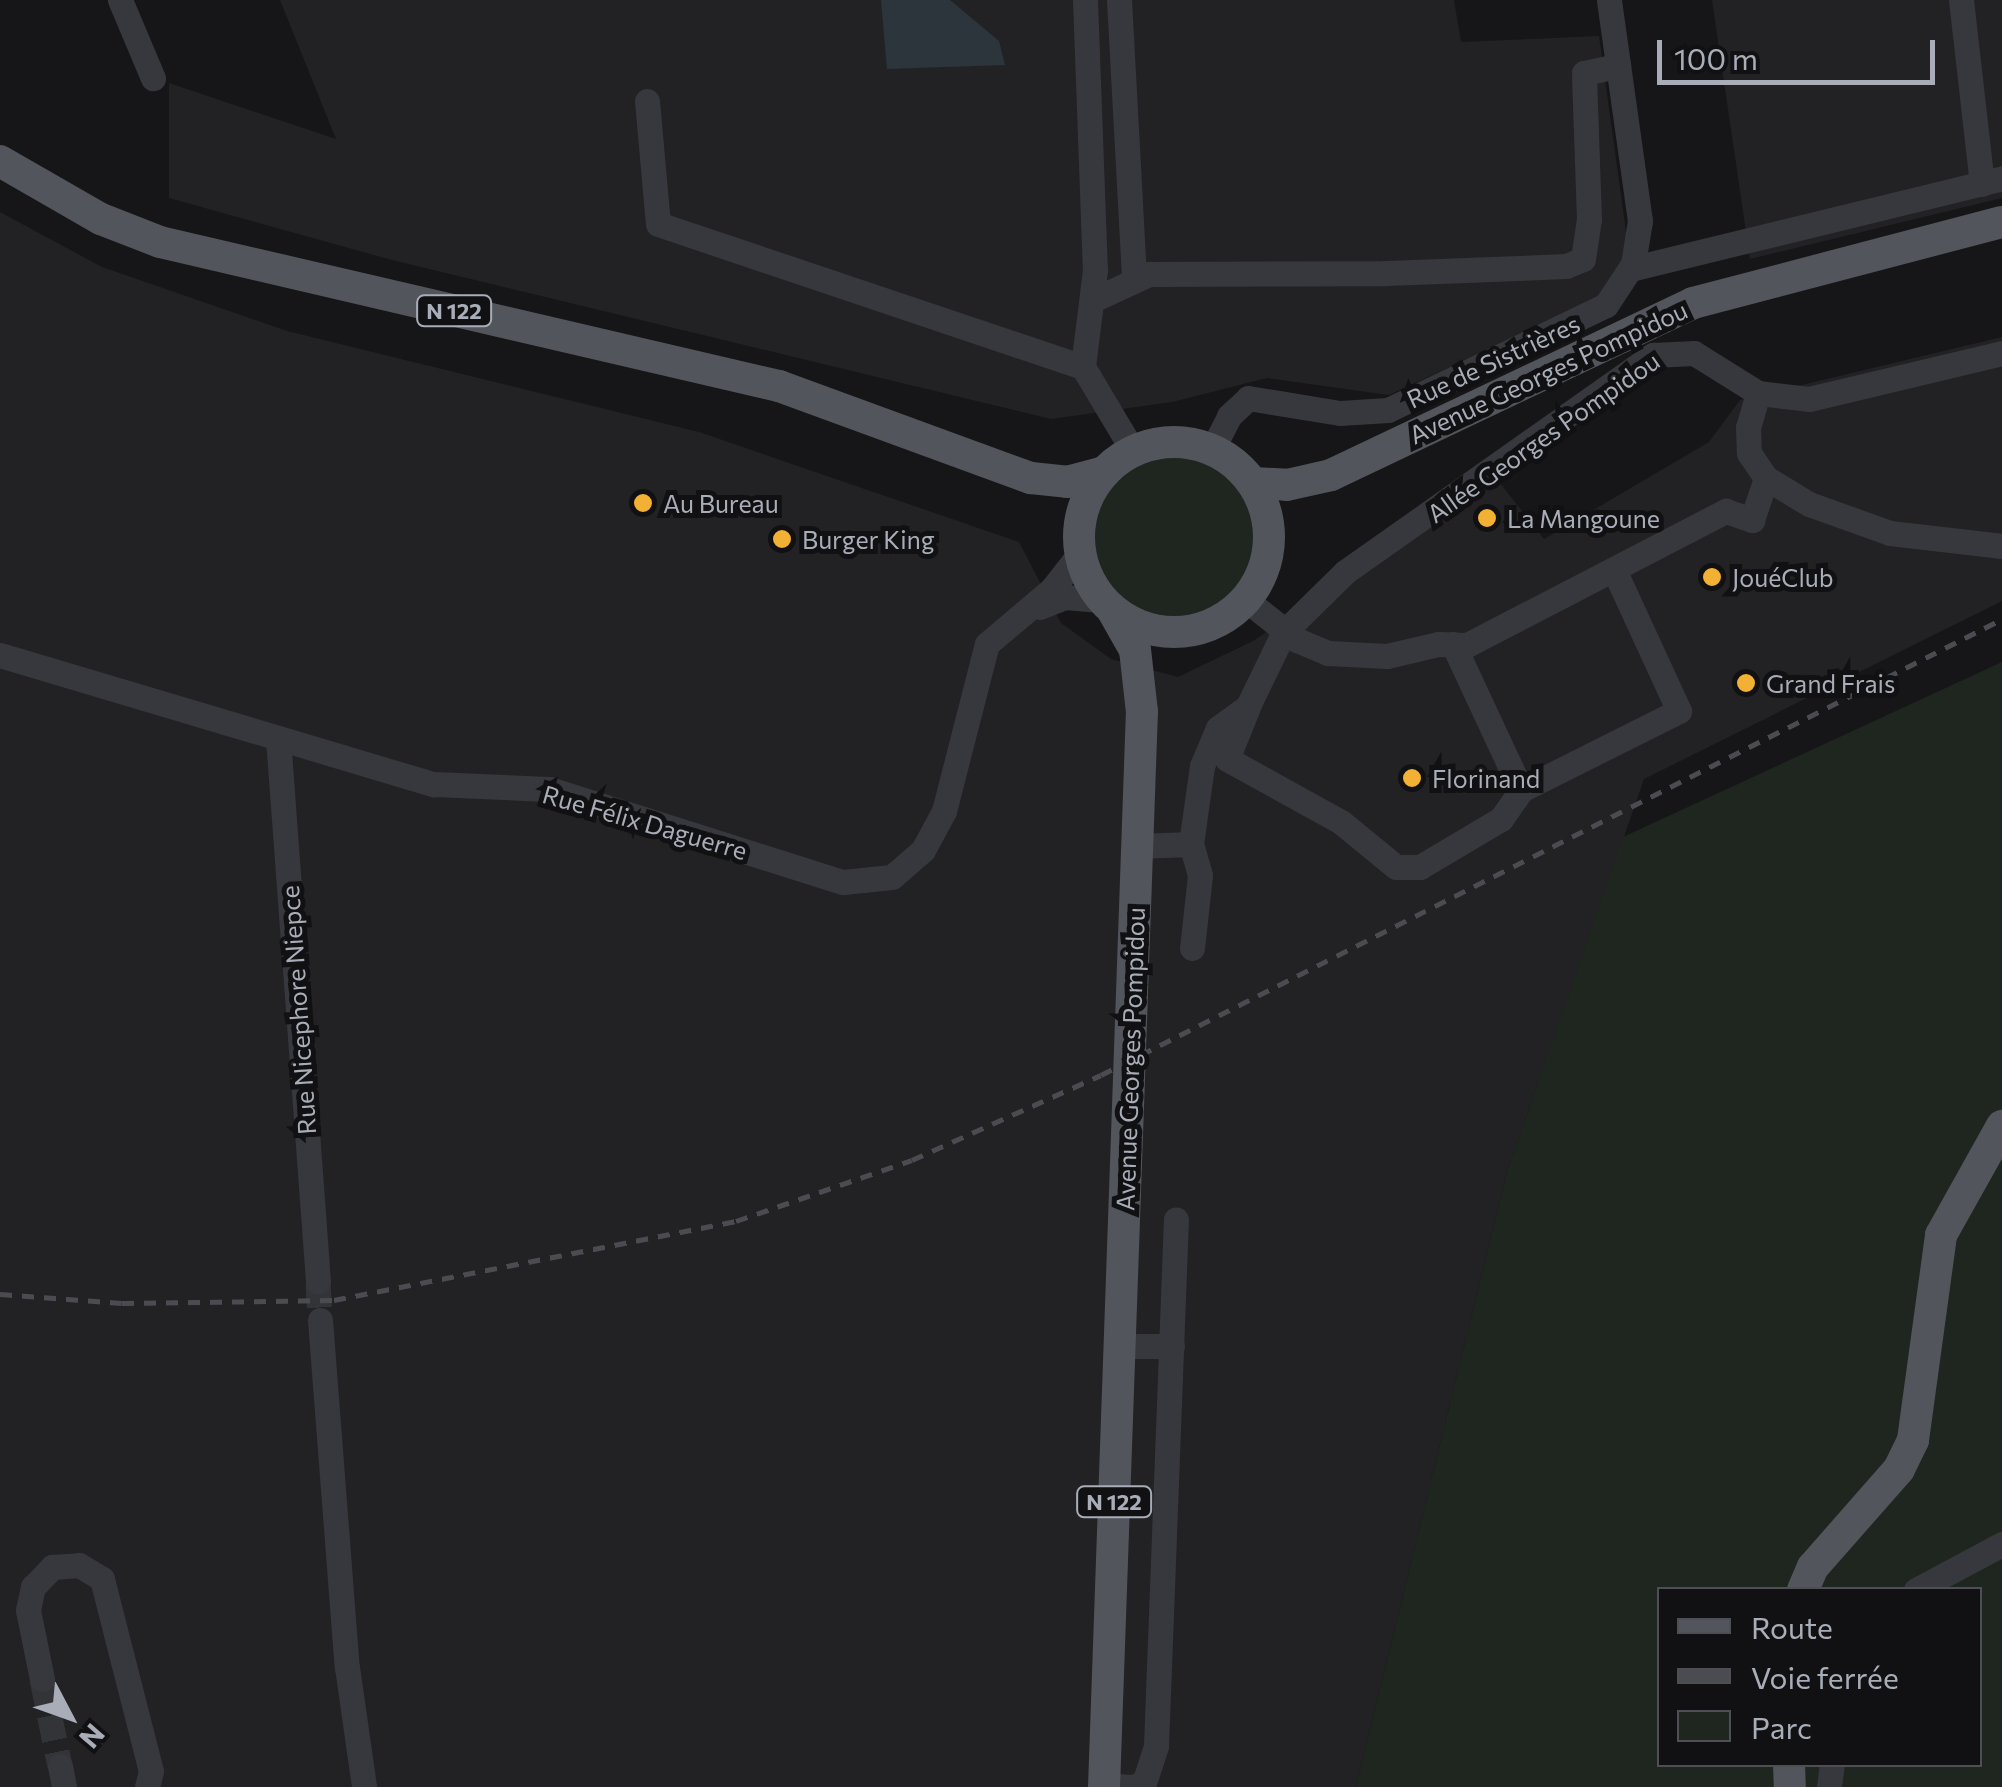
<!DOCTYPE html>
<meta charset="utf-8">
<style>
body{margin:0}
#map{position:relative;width:2002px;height:1787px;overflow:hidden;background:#161618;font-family:Commissioner,sans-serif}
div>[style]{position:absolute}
.built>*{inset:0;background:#222225}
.green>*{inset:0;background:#1e261f}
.round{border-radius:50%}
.water>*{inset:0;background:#2c353c}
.minor-tunnel>*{height:25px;margin-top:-12.5px;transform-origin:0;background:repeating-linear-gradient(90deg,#333438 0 25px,transparent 0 37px)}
.minor>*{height:25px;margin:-12.5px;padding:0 12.5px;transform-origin:12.5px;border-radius:12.5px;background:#37383d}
.major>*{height:32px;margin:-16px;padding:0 16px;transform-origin:16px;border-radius:16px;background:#53555c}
.major>.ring{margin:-16px;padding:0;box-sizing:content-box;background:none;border:32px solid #53555c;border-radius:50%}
.rail>*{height:5px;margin-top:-2.5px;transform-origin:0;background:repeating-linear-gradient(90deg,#4a4c52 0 12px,transparent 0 22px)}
.dots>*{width:28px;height:28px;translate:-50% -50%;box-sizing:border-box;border:5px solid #111113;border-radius:50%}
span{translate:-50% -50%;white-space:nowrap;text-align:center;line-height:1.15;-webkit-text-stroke:10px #111113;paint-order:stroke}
.shield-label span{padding:2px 8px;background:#111113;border:2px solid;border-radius:8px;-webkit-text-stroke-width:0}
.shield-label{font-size:22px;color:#a8adb8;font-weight:700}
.street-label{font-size:25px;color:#a8adb8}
.poi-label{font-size:25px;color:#a8adb8}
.left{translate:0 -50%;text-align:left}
.legend{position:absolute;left:1657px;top:1587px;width:325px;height:180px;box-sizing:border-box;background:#111113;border:2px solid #4d4f55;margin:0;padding:12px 18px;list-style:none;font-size:30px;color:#a8adb8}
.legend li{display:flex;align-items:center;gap:20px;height:50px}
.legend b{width:50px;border:2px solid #4d4f55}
.north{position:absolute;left:20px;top:1667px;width:100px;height:100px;-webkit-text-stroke:8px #111113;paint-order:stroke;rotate:131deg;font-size:28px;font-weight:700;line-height:40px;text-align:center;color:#a8adb8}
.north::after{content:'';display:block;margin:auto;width:35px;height:45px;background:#a8adb8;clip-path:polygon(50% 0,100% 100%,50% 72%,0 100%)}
.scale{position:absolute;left:1657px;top:40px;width:278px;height:45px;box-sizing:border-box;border:5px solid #a8adb8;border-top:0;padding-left:12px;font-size:30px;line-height:35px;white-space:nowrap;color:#a8adb8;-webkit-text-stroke:8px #111113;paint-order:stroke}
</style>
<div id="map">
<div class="built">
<i style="clip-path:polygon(280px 0,1454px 0,1461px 42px,1599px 36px,1633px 282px,1389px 395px,1267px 378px,1172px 402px,1051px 419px,392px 260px,169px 198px,169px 83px,336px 139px)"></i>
<i style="clip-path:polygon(1712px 0,2002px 0,2002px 198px,1750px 259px)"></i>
<i style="clip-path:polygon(0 212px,102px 267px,287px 331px,699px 432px,1019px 542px,1061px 623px,1111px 659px,1178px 677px,1253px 641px,1496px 478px,1544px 539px,1709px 442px,1740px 400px,2002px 337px,2002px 601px,1644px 779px,1507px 1172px,1356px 1787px,0 1787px)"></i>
</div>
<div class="green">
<i class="round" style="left:1093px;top:456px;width:164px;height:164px"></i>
<i style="clip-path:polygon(evenodd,2002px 662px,2002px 1787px,1356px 1787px,1507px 1172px,1623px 837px,2002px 662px,1660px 1590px,1980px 1590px,1980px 1764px,1660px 1764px,1660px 1590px)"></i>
</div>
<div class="water">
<i style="clip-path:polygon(881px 0,950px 0,999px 41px,1005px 65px,887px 69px)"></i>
</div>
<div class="minor-tunnel">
<i style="left:318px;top:1282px;width:38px;rotate:87deg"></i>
<i style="left:42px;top:1679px;width:89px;rotate:78.3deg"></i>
</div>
<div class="minor">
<i style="left:120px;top:0;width:85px;rotate:67.1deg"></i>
<i style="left:1085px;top:0;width:270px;rotate:87.9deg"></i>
<i style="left:1095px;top:270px;width:98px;rotate:97.1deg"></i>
<i style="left:1083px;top:367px;width:98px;rotate:59.2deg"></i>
<i style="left:1119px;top:0;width:280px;rotate:86.9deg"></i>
<i style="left:1961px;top:0;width:185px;rotate:83.5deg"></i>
<i style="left:647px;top:101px;width:123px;rotate:84.9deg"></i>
<i style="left:658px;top:224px;width:448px;rotate:18.6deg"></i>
<i style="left:1630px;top:269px;width:383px;rotate:-13.7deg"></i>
<i style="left:1093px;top:300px;width:62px;rotate:-24.9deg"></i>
<i style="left:1149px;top:274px;width:237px;rotate:-0.2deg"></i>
<i style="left:1386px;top:273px;width:180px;rotate:-2.2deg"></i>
<i style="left:1566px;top:266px;width:18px;rotate:-22deg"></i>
<i style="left:1583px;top:259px;width:40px;rotate:-81.5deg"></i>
<i style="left:1589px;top:219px;width:146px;rotate:-92deg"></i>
<i style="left:1584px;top:73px;width:35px;rotate:-12deg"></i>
<i style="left:1758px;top:393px;width:35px;rotate:106deg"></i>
<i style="left:1748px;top:427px;width:26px;rotate:88deg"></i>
<i style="left:1749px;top:453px;width:30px;rotate:56deg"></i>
<i style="left:1766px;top:478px;width:50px;rotate:31.2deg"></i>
<i style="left:1809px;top:504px;width:86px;rotate:19.7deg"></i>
<i style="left:1890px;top:533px;width:113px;rotate:6.6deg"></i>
<i style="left:1212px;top:450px;width:38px;rotate:-63deg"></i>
<i style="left:1229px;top:416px;width:26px;rotate:-43deg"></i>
<i style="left:1248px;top:398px;width:93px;rotate:9.3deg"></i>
<i style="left:1340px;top:413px;width:48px;rotate:-3.6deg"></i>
<i style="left:1388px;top:410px;width:242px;rotate:-25.7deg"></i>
<i style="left:1606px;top:305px;width:49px;rotate:-56.6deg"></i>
<i style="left:1633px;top:264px;width:44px;rotate:-80.8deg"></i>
<i style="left:1640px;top:221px;width:223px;rotate:-98deg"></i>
<i style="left:1246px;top:600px;width:65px;rotate:38.1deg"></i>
<i style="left:1297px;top:640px;width:34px;rotate:23deg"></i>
<i style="left:1328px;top:653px;width:59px;rotate:2.9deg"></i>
<i style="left:1387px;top:656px;width:52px;rotate:-13.2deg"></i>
<i style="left:1438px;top:644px;width:29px;rotate:2deg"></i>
<i style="left:1467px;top:645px;width:292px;rotate:-27.4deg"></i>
<i style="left:1726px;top:511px;width:28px;rotate:19deg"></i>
<i style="left:1752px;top:520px;width:44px;rotate:-71.6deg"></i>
<i style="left:1040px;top:607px;width:27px;rotate:-22deg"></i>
<i style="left:1065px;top:597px;width:38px;rotate:5deg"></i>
<i style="left:1453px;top:644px;width:161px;rotate:65deg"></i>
<i style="left:0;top:655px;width:453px;rotate:16.6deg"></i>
<i style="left:434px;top:784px;width:115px;rotate:2.5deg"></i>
<i style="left:549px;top:789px;width:308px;rotate:17.6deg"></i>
<i style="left:843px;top:882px;width:49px;rotate:-5.8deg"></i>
<i style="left:892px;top:877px;width:41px;rotate:-41.1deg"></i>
<i style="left:923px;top:850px;width:44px;rotate:-61.7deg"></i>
<i style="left:944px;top:811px;width:172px;rotate:-75.6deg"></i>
<i style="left:987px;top:644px;width:85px;rotate:-40.2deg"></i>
<i style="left:1052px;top:589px;width:46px;rotate:-52.1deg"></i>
<i style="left:1248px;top:707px;width:56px;rotate:112deg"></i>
<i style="left:1227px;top:759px;width:130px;rotate:28.9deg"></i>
<i style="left:1341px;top:822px;width:71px;rotate:39.3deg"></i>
<i style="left:1396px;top:867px;width:24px"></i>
<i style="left:1420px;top:867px;width:94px;rotate:-30.7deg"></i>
<i style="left:1501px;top:819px;width:35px;rotate:-55deg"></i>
<i style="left:1521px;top:790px;width:177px;rotate:-26.6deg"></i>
<i style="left:1679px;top:711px;width:155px;rotate:-114.7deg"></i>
<i style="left:278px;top:738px;width:545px;rotate:85.79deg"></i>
<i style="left:1137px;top:846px;width:54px;rotate:-2.1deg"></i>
<i style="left:1192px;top:948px;width:73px;rotate:-83.7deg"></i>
<i style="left:1200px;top:875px;width:32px;rotate:-106deg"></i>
<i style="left:1191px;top:844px;width:79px;rotate:-82deg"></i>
<i style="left:1202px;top:766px;width:41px;rotate:-67.2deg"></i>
<i style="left:1218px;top:728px;width:37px;rotate:-36deg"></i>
<i style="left:1248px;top:706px;width:82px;rotate:-64.1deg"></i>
<i style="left:1284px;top:632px;width:86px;rotate:-44.5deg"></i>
<i style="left:1345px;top:572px;width:377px;rotate:-35.2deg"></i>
<i style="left:1653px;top:355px;width:41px;rotate:-2.8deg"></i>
<i style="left:1694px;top:353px;width:75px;rotate:32deg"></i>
<i style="left:1758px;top:393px;width:51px;rotate:6.7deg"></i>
<i style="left:1809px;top:399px;width:198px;rotate:-13.4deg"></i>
<i style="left:320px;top:1320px;width:348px;rotate:85.6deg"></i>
<i style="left:347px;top:1667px;width:121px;rotate:81.9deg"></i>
<i style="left:1120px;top:1346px;width:52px"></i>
<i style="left:1916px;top:1590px;width:98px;rotate:-28.1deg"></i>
<i style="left:42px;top:1679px;width:70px;rotate:-101.5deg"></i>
<i style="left:28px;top:1610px;width:24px;rotate:-78deg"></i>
<i style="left:33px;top:1587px;width:28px;rotate:-46deg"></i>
<i style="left:52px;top:1567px;width:27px;rotate:-4deg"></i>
<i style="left:79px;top:1565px;width:27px;rotate:31deg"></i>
<i style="left:102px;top:1579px;width:198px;rotate:75.7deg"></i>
<i style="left:151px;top:1771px;width:16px;rotate:104deg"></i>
<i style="left:60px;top:1766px;width:21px;rotate:79deg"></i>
<i style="left:1104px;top:1785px;width:31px;rotate:4deg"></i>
<i style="left:1135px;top:1787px;width:12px;rotate:-35deg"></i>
<i style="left:1145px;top:1780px;width:36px;rotate:-72deg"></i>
<i style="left:1156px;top:1746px;width:527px;rotate:-87.83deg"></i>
<i style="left:1829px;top:1787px;width:23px;rotate:-83deg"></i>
</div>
<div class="major">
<i style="left:0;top:161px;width:116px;rotate:29.9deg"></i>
<i style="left:101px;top:219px;width:63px;rotate:21.3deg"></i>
<i style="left:160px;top:242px;width:636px;rotate:13.1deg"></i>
<i style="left:779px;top:386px;width:268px;rotate:20.1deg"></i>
<i style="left:1031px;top:478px;width:36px;rotate:6deg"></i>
<i style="left:1067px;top:482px;width:39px;rotate:-15deg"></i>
<i class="ring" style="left:1079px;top:442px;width:158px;height:158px"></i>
<i style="left:1253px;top:483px;width:34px;rotate:3deg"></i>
<i style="left:1287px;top:485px;width:45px;rotate:-12.8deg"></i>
<i style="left:1331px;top:475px;width:401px;rotate:-25.4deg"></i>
<i style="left:1693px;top:303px;width:319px;rotate:-14.7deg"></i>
<i style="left:1803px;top:1590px;width:25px;rotate:-67deg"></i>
<i style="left:1813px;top:1567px;width:130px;rotate:-48.7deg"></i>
<i style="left:1899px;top:1469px;width:32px;rotate:-64deg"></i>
<i style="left:1913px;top:1440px;width:207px;rotate:-82.2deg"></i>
<i style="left:1941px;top:1235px;width:125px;rotate:-60.8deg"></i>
<i style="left:1789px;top:1764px;width:23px;rotate:88deg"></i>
<i style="left:1104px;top:1787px;width:1076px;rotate:-87.98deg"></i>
<i style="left:1142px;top:712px;width:62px;rotate:-96.4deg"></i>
<i style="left:1135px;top:650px;width:45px;rotate:-119.4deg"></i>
</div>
<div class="rail">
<i style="left:0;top:1294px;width:122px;rotate:4.2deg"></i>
<i style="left:122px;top:1303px;width:212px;rotate:-0.8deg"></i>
<i style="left:334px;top:1300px;width:410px;rotate:-11.1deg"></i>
<i style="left:736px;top:1221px;width:186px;rotate:-19.1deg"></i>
<i style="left:912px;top:1160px;width:207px;rotate:-24.2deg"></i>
<i style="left:1101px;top:1075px;width:1010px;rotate:-26.84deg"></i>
</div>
<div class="dots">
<i style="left:643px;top:503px;background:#f2b134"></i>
<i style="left:1487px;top:518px;background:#f2b134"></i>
<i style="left:782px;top:539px;background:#f2b134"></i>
<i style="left:1712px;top:577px;background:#f2b134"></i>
<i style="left:1746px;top:683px;background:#f2b134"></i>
<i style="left:1412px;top:778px;background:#f2b134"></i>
</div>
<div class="shield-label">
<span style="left:454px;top:311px">N 122</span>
<span style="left:1114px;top:1502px">N 122</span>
</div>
<div class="street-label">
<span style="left:1493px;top:361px;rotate:-25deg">Rue de Sistrières</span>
<span style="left:1548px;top:372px;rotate:-25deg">Avenue Georges Pompidou</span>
<span style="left:1543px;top:437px;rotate:-35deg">Allée Georges Pompidou</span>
<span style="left:645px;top:822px;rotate:16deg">Rue Félix Daguerre</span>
<span style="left:298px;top:1010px;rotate:-94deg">Rue Nicephore Niepce</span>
<span style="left:1130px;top:1059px;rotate:-88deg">Avenue Georges Pompidou</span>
</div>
<div class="poi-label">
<span class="left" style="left:663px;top:503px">Au Bureau</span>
<span class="left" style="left:1507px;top:518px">La Mangoune</span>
<span class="left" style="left:802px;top:539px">Burger King</span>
<span class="left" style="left:1732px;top:577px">JouéClub</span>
<span class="left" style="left:1766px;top:683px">Grand Frais</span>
<span class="left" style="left:1432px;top:778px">Florinand</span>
</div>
<ul class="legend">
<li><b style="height:12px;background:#53555c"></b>Route</li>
<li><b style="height:12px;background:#4a4c52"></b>Voie ferrée</li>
<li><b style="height:28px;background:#1e261f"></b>Parc</li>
</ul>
<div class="north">N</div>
<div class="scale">100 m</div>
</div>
